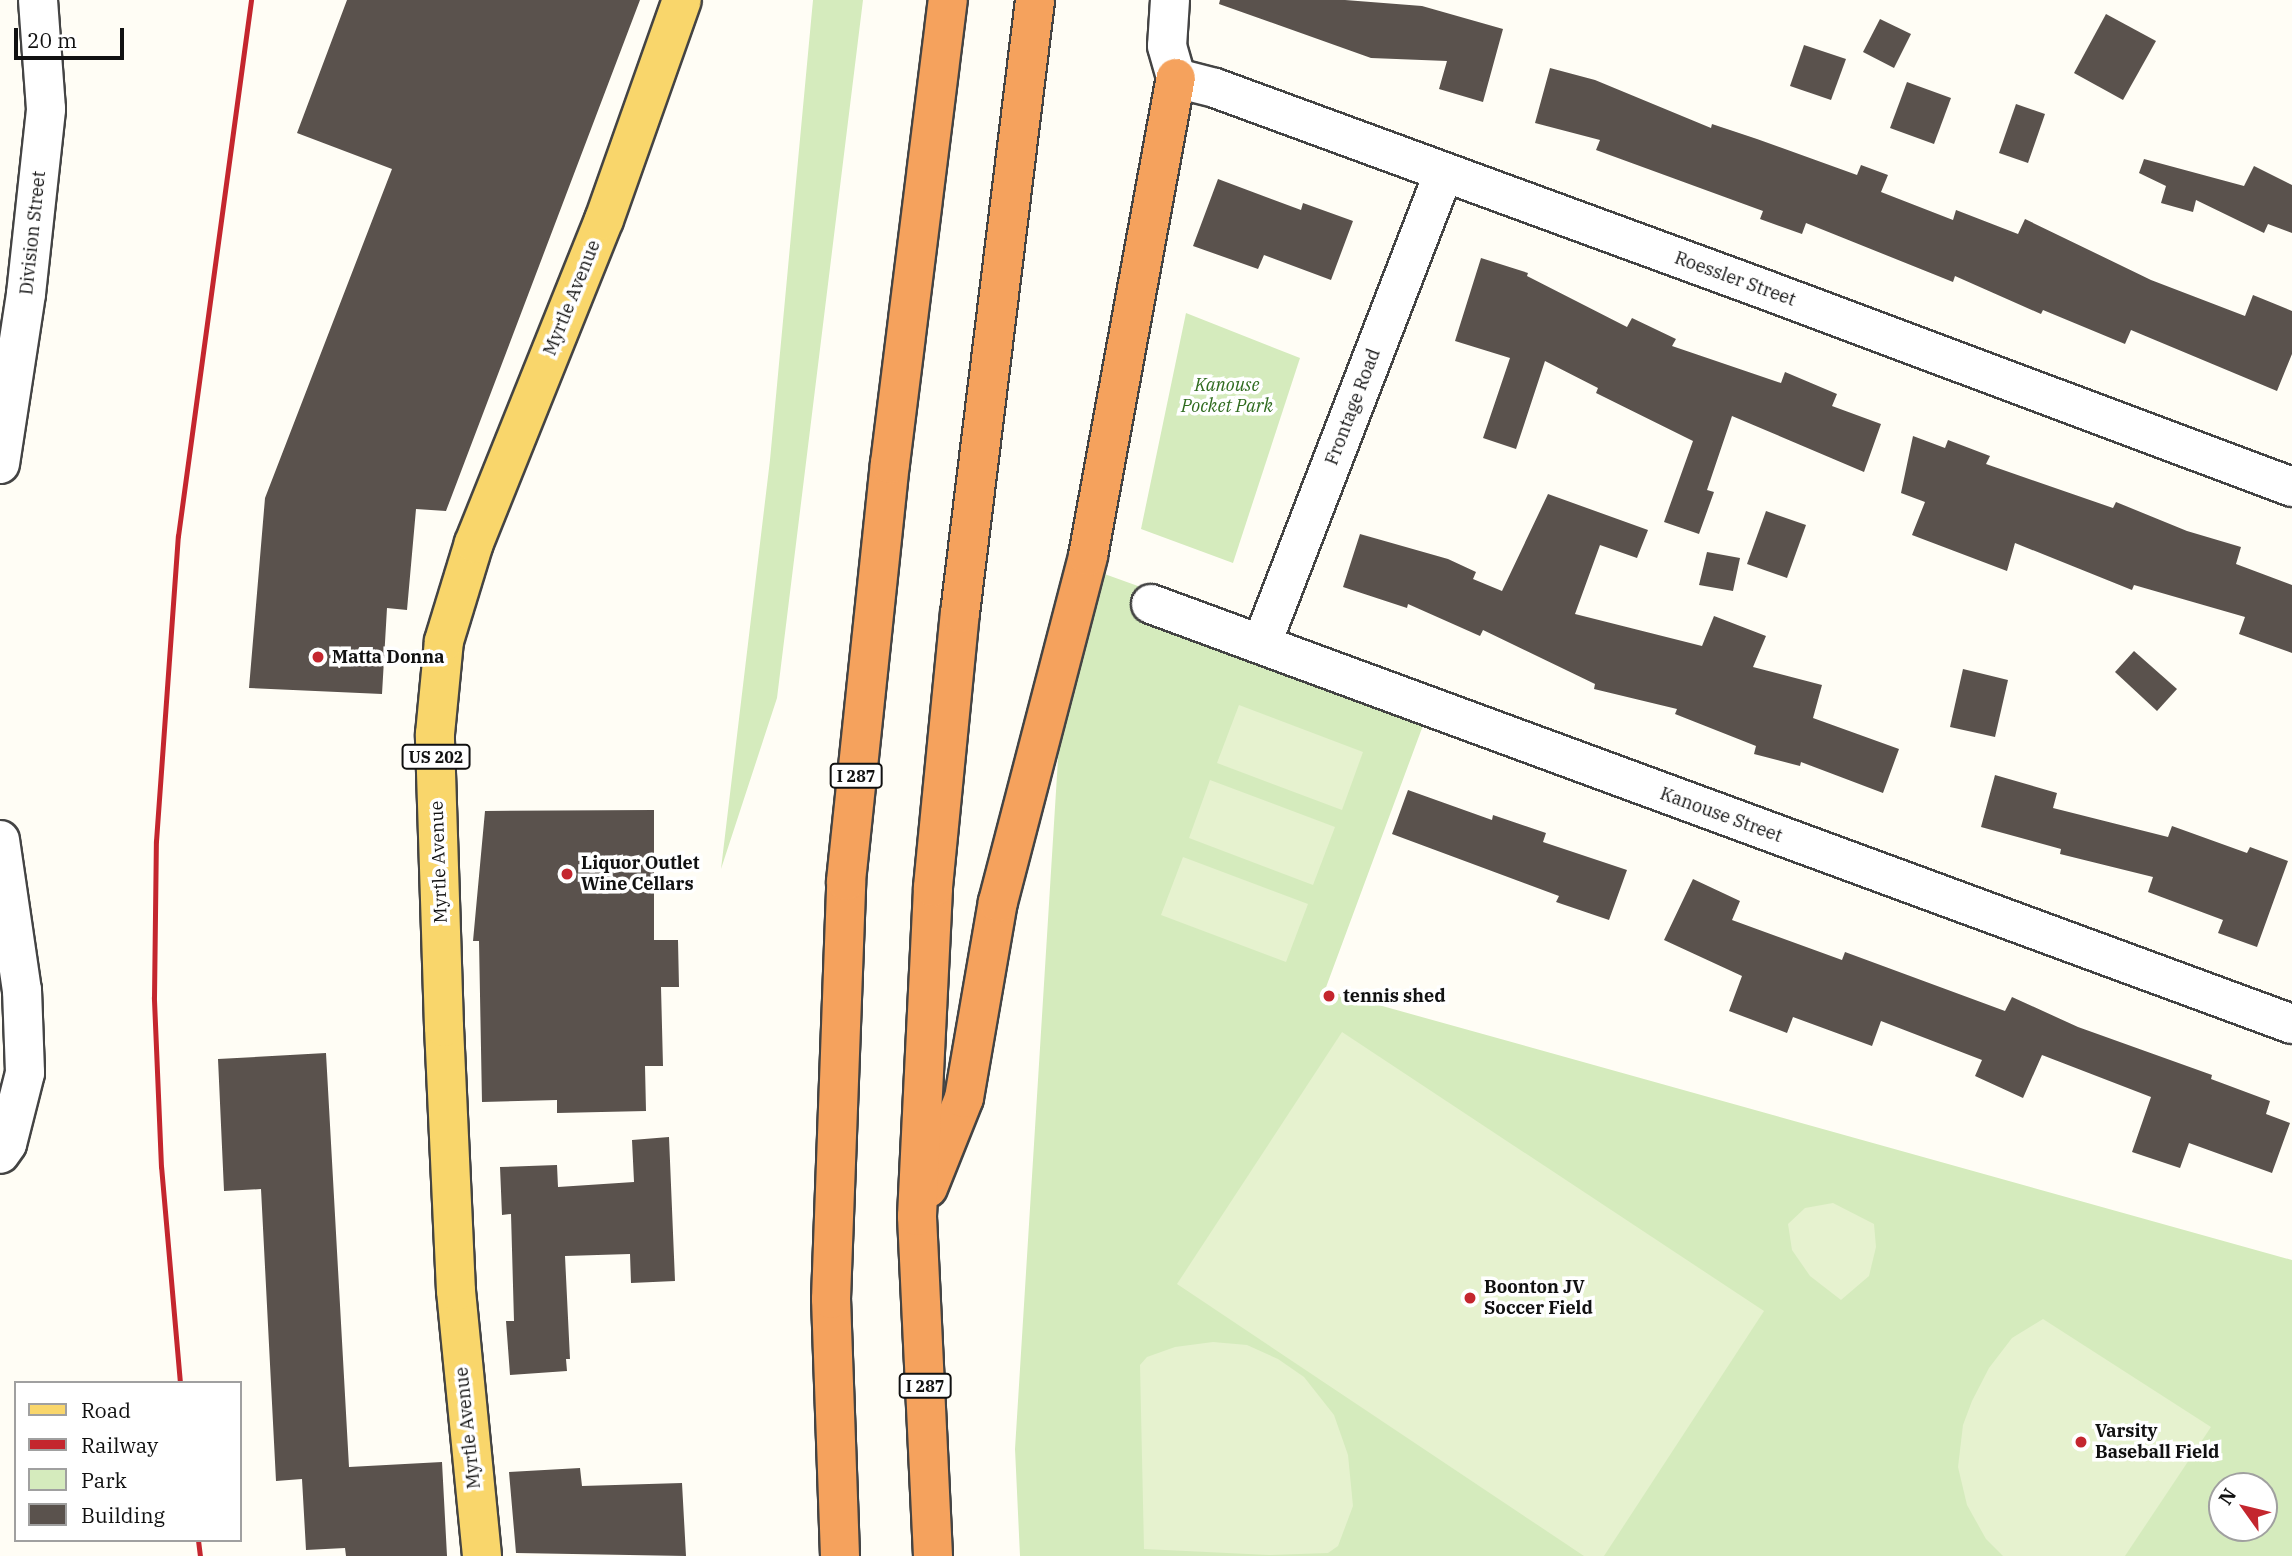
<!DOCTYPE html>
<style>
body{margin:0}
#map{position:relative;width:2292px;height:1556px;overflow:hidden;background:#fffdf5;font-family:"IBM Plex Serif",serif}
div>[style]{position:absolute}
.green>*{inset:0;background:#d5ebbd}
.pitch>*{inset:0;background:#e6f2cf}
.building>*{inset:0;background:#5a524d}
.roads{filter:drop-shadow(2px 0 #444) drop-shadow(-2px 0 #444) drop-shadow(0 2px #444) drop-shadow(0 -2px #444)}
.minor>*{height:38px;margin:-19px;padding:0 19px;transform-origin:19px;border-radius:19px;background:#fff}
.major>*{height:38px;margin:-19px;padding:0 19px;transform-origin:19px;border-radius:19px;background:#f9d66b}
.highway>*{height:38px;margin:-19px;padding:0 19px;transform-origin:19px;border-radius:19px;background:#f5a25d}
.rail>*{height:5px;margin:-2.5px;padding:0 2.5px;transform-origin:2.5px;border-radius:2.5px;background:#c4262e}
.dots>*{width:19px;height:19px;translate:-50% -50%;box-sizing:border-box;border:4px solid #fff;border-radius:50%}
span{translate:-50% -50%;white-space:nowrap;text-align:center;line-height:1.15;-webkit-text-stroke:7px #fff;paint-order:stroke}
.shield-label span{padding:2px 5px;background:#fff;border:2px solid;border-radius:5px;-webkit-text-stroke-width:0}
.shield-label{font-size:16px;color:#111;font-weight:700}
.street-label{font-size:18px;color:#111}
.park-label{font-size:18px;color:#2f6b1f;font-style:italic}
.poi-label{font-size:18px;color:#111;font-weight:700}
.left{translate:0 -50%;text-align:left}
.legend{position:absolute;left:14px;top:1381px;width:228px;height:161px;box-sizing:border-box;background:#fff;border:2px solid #a0a0a0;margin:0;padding:9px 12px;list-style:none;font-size:21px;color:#111}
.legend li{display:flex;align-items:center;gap:14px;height:35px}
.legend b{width:35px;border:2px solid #a0a0a0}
.north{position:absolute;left:2208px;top:1472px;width:70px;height:70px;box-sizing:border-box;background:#fff;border:2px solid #a0a0a0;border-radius:50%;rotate:304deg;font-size:19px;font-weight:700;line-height:28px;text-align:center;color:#111}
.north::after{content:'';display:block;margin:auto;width:24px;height:32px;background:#c4262e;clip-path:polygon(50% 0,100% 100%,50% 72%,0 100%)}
.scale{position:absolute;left:14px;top:28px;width:110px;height:32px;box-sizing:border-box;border:4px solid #111;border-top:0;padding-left:9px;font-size:21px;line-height:24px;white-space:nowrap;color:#111;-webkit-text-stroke:5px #fff;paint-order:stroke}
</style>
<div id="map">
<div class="green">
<i style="clip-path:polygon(813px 0,863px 0,777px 698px,721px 869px,770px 460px)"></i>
<i style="clip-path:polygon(1186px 313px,1300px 358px,1233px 563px,1141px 529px)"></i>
<i style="clip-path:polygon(evenodd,1099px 572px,1435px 693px,1325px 990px,2292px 1260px,2292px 1556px,1020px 1556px,1015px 1449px,1059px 743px,1099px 572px,2222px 1486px,2264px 1486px,2264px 1528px,2222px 1528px,2222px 1486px)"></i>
</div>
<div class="pitch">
<i style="clip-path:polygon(1239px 705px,1363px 752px,1342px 810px,1217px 763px)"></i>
<i style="clip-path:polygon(1210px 780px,1335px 827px,1313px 885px,1189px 838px)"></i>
<i style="clip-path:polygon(1183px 857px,1308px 904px,1286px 962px,1161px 915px)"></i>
<i style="clip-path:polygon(1342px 1032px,1764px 1311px,1604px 1556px,1584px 1556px,1177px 1284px)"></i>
<i style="clip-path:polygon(1833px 1203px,1874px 1224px,1876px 1247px,1869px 1276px,1841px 1300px,1810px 1276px,1792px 1250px,1788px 1224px,1805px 1208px)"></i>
<i style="clip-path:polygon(2043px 1319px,2211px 1427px,2125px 1556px,2003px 1556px,1986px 1539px,1967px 1505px,1958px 1467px,1963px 1425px,1972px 1401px,1989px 1368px,2012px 1338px)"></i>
<i style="clip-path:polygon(1213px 1342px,1247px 1345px,1278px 1359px,1304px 1377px,1334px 1415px,1348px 1455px,1353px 1506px,1338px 1546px,1328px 1553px,1269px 1555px,1144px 1549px,1140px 1365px,1147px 1357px,1175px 1347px)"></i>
</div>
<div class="building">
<i style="clip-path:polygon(347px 0,640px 0,446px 511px,416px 509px,407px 610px,387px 608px,382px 694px,249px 688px,265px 498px,392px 169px,297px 133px)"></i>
<i style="clip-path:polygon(1220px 0,1345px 0,1422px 6px,1503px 29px,1483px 102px,1439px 89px,1447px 61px,1371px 58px,1219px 4px)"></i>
<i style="clip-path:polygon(2106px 14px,2156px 41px,2123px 100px,2074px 73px)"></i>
<i style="clip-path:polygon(1880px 19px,1911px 34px,1894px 68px,1863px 52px)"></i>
<i style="clip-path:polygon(1804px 45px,1846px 59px,1831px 100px,1790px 86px)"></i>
<i style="clip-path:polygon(1550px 68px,1595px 80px,1711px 128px,1712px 124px,1757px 139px,1857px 175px,1861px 165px,1888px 175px,1881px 192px,1953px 220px,1956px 210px,2018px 234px,2025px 219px,2151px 280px,2245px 316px,2253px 295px,2292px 311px,2292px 354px,2277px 391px,2131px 330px,2125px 344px,2043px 310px,2041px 314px,1955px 276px,1953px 282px,1806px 223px,1802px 234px,1760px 219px,1763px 211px,1596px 150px,1600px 140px,1535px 123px)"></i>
<i style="clip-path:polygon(1907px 82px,1951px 98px,1934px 144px,1890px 128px)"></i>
<i style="clip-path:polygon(2016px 104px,2045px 114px,2028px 163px,1999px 153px)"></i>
<i style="clip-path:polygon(2144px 159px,2244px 186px,2254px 166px,2292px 185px,2292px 233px,2268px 224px,2264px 233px,2196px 200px,2193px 212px,2161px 203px,2166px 186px,2139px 173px)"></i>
<i style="clip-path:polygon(1218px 179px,1301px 210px,1303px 203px,1353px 221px,1331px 280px,1264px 255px,1258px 269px,1193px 246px)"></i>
<i style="clip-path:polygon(1481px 258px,1528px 273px,1527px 276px,1627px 327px,1632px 318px,1676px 339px,1672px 346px,1781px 383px,1785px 372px,1837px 394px,1832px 406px,1881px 424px,1864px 472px,1732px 416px,1707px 490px,1714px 492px,1699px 534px,1664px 522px,1693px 441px,1596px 393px,1598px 388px,1545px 361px,1516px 449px,1483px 438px,1510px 358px,1455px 341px)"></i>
<i style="clip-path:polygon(1913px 436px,1945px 448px,1948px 440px,1990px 456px,1986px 464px,2113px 508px,2116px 502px,2187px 531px,2241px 547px,2236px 564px,2292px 585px,2292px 653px,2239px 634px,2245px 617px,2134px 585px,2132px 590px,2015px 543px,2007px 571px,1912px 535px,1925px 502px,1901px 493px)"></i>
<i style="clip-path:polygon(1548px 494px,1648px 530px,1637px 558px,1600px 545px,1575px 614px,1702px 646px,1714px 616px,1766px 636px,1753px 667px,1822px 685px,1813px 718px,1899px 749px,1883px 793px,1801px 762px,1800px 766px,1754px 754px,1756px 746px,1675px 714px,1677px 709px,1594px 689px,1595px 684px,1483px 630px,1480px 636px,1408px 604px,1407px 608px,1343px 587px,1360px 534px,1448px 559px,1476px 572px,1473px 579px,1502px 591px)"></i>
<i style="clip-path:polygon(1766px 511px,1806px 525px,1787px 578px,1747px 564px)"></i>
<i style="clip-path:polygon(1707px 552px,1740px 558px,1733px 591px,1699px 585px)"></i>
<i style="clip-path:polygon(2134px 651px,2177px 689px,2157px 711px,2115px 672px)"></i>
<i style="clip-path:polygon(1963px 669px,2008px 680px,1995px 737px,1950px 727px)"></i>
<i style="clip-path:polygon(1995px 775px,2057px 793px,2053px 808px,2168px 837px,2172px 826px,2247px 853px,2250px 847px,2288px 861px,2257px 947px,2218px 933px,2223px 920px,2148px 892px,2153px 877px,2060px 854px,2061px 849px,1981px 827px)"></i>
<i style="clip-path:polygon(1408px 790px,1492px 820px,1493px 815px,1546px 833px,1543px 842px,1627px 870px,1609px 920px,1556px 902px,1559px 896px,1392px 834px)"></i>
<i style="clip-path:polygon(654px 810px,654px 940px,678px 940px,679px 987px,661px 987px,663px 1066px,645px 1066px,646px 1111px,557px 1113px,557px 1100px,482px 1102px,479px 941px,473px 941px,485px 811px)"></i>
<i style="clip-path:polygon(1693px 879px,1740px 901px,1732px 920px,1842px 960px,1845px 952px,2005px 1011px,2012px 997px,2078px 1027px,2212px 1075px,2211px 1079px,2270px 1101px,2266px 1114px,2290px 1123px,2272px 1173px,2189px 1143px,2180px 1168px,2132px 1152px,2151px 1097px,2042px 1055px,2023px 1098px,1975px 1076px,1982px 1060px,1881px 1021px,1872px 1046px,1793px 1017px,1787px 1033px,1729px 1011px,1742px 976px,1664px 940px)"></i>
<i style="clip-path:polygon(326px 1053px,349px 1467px,442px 1462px,447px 1556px,346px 1556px,345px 1548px,306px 1550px,302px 1479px,276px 1481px,261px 1189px,224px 1191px,218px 1059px)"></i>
<i style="clip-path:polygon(669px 1137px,675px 1281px,631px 1283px,630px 1254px,565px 1256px,570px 1359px,566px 1359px,567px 1371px,510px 1375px,506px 1321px,514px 1321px,511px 1214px,502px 1215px,500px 1167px,557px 1165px,558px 1187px,634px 1182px,632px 1140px)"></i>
<i style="clip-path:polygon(580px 1468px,582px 1486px,682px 1483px,686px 1556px,516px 1553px,509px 1472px)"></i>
</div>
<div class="roads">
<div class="minor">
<i style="left:1170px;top:0;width:46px;rotate:93.7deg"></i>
<i style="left:1167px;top:46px;width:33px;rotate:74deg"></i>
<i style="left:1176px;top:78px;width:40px;rotate:14.4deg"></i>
<i style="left:1215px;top:88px;width:587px;rotate:20.13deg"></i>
<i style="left:1766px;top:290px;width:562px;rotate:20.53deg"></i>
<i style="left:0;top:464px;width:172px;rotate:-81.3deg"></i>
<i style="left:26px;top:294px;width:186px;rotate:-83.8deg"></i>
<i style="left:46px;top:109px;width:109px;rotate:-94.2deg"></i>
<i style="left:1151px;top:604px;width:1216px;rotate:20.21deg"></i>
<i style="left:1262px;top:643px;width:505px;rotate:-68.87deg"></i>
<i style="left:0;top:840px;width:152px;rotate:81.7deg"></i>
<i style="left:22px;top:990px;width:83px;rotate:87.9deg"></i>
<i style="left:25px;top:1073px;width:73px;rotate:104.2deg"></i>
<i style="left:7px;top:1144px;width:12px;rotate:125deg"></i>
</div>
<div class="major">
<i style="left:482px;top:1556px;width:266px;rotate:-95.6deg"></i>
<i style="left:456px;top:1291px;width:264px;rotate:-92.6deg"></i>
<i style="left:444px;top:1027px;width:293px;rotate:-91.8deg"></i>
<i style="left:435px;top:734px;width:93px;rotate:-84.5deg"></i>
<i style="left:444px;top:641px;width:102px;rotate:-73deg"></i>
<i style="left:474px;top:543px;width:348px;rotate:-68.1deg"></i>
<i style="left:604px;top:220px;width:233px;rotate:-70.5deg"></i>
</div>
<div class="highway">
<i style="left:928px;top:1188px;width:97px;rotate:-68.2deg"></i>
<i style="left:964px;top:1098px;width:199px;rotate:-80.2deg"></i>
<i style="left:998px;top:902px;width:358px;rotate:-75.4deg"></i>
<i style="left:1088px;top:556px;width:486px;rotate:-79.6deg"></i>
<i style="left:840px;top:1556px;width:257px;rotate:-92deg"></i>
<i style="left:831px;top:1299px;width:418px;rotate:-87.9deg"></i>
<i style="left:846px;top:881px;width:419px;rotate:-84deg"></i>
<i style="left:890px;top:464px;width:468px;rotate:-82.9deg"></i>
<i style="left:933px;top:1556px;width:340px;rotate:-92.7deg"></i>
<i style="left:917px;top:1216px;width:329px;rotate:-87.2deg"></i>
<i style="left:933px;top:887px;width:275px;rotate:-84.4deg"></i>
<i style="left:960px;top:613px;width:618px;rotate:-83.02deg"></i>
</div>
</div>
<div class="rail">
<i style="left:180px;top:1383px;width:217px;rotate:-95deg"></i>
<i style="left:161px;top:1167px;width:170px;rotate:-92.4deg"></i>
<i style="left:154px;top:997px;width:156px;rotate:-89.3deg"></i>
<i style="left:156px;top:841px;width:306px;rotate:-85.9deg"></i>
<i style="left:178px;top:536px;width:541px;rotate:-82.24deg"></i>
<i style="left:198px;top:1540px;width:16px;rotate:83deg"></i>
</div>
<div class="dots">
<i style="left:318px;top:657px;background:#c4262e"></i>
<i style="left:567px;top:874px;background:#c4262e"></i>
<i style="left:1329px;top:996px;background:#c4262e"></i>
<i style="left:1470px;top:1298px;background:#c4262e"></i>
<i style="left:2081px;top:1442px;background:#c4262e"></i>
</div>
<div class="shield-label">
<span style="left:436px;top:757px">US 202</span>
<span style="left:856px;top:776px">I 287</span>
<span style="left:925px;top:1386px">I 287</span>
</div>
<div class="street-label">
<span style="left:33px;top:233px;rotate:-84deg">Division Street</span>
<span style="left:1735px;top:279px;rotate:20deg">Roessler Street</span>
<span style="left:572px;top:298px;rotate:-68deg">Myrtle Avenue</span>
<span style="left:1353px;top:407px;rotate:-69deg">Frontage Road</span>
<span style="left:1721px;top:815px;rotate:20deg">Kanouse Street</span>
<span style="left:439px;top:862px;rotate:-92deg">Myrtle Avenue</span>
<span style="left:468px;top:1428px;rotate:-96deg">Myrtle Avenue</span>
</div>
<div class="park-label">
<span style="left:1227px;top:396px">Kanouse<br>Pocket Park</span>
</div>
<div class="poi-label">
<span class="left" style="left:332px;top:657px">Matta Donna</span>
<span class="left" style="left:581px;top:874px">Liquor Outlet<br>Wine Cellars</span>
<span class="left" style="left:1343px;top:996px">tennis shed</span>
<span class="left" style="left:1484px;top:1298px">Boonton JV<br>Soccer Field</span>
<span class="left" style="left:2095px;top:1442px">Varsity<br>Baseball Field</span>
</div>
<ul class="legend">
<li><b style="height:9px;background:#f9d66b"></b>Road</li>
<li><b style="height:9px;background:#c4262e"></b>Railway</li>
<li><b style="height:19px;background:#d5ebbd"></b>Park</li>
<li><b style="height:19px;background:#5a524d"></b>Building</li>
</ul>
<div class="north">N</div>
<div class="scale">20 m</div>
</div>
